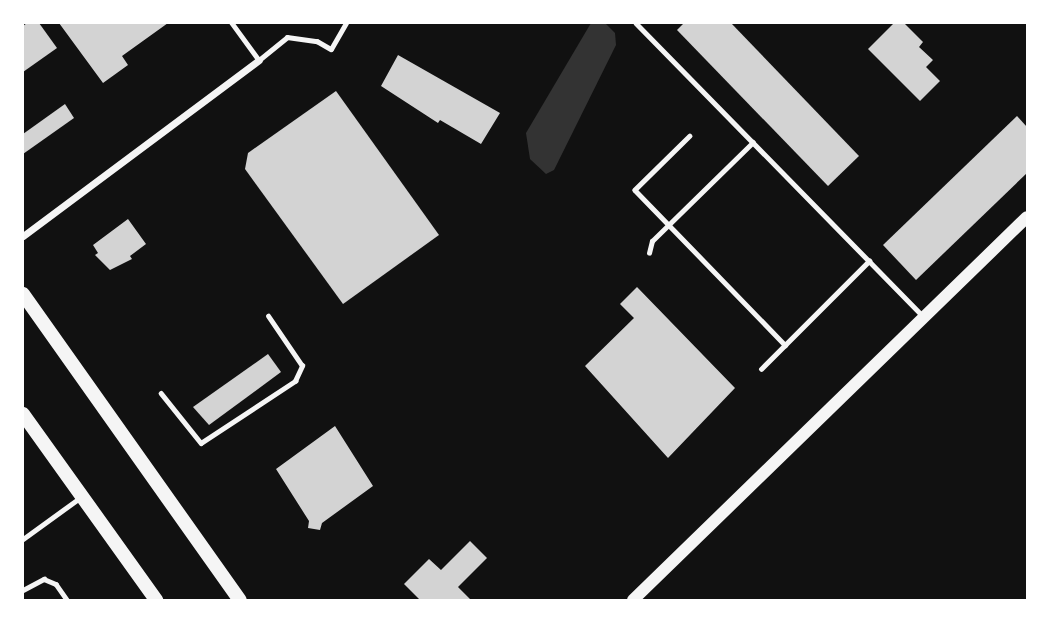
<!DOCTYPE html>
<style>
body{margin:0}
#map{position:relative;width:1050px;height:623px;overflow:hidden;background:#111;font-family:Georgia,serif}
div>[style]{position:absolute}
.water>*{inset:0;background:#333}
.building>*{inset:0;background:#d3d3d3}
.service>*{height:4.5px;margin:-2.25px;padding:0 2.25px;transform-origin:2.25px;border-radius:2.25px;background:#f5f5f5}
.minor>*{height:7px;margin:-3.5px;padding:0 3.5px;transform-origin:3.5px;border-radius:3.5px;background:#f5f5f5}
.tertiary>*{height:12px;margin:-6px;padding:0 6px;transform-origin:6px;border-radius:6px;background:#f5f5f5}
.primary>*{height:14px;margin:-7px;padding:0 7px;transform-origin:7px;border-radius:7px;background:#f5f5f5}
span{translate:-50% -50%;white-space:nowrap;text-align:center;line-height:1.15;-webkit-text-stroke:6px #fff;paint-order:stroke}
.frame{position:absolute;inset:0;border:24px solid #fff;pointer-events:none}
</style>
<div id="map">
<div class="water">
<i style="clip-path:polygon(591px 23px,605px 23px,615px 33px,616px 45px,554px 170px,546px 174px,530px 159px,526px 133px)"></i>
</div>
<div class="building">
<i style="clip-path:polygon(27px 23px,39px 23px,57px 48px,23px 72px,23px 26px)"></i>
<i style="clip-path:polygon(59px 23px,98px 24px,168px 23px,122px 56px,128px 65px,103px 83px)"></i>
<i style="clip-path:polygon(684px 23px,731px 23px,859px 156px,828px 186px,677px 30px)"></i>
<i style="clip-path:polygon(894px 23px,904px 23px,923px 42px,919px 47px,933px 60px,926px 67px,940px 81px,920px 101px,868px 49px)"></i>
<i style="clip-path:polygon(398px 55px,500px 113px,481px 144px,440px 120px,438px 123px,381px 86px)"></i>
<i style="clip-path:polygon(336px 91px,439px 235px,343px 304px,245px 169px,248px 153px)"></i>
<i style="clip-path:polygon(65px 104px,74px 118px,23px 154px,23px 134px)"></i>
<i style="clip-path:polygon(1017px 116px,1027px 127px,1027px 173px,916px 280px,883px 245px)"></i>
<i style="clip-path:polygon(128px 219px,146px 244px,130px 256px,132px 259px,110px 270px,95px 255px,98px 253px,93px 245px)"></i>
<i style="clip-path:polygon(637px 287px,735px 388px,668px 458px,585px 366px,634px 318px,620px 304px)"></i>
<i style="clip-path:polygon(268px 354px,281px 372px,209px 425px,193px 407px)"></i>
<i style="clip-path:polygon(335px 426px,373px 486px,322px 523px,320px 530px,308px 528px,309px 521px,276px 469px)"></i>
<i style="clip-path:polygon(470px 541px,487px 558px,458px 587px,471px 600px,420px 600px,404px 584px,429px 559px,441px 570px)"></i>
</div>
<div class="service">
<i style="left:232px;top:23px;width:46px;rotate:53.9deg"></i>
<i style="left:259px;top:60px;width:36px;rotate:-39deg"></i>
<i style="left:287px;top:37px;width:30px;rotate:8deg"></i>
<i style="left:317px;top:41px;width:16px;rotate:30deg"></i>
<i style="left:331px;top:49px;width:30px;rotate:-60deg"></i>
<i style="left:636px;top:23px;width:410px;rotate:45.6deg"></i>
<i style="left:690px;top:136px;width:77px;rotate:135.5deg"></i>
<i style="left:635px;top:190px;width:216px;rotate:45.9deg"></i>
<i style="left:649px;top:253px;width:12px;rotate:-76deg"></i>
<i style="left:652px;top:241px;width:141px;rotate:-44.4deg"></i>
<i style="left:761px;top:369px;width:153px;rotate:-45deg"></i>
<i style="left:161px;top:393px;width:64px;rotate:51.3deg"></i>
<i style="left:201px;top:443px;width:113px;rotate:-33.4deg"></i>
<i style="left:295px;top:381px;width:17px;rotate:-65deg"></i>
<i style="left:302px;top:366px;width:60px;rotate:-124.2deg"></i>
<i style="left:23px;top:539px;width:72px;rotate:-35.9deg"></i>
<i style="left:23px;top:590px;width:24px;rotate:-28deg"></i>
<i style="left:44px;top:579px;width:13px;rotate:23deg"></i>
<i style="left:56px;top:584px;width:19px;rotate:55deg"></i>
</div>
<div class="minor">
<i style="left:23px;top:236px;width:294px;rotate:-36.7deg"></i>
</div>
<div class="tertiary">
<i style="left:633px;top:600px;width:549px;rotate:-44.19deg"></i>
</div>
<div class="primary">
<i style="left:23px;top:294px;width:375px;rotate:54.7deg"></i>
<i style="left:23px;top:414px;width:229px;rotate:54.4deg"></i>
</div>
<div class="frame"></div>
</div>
